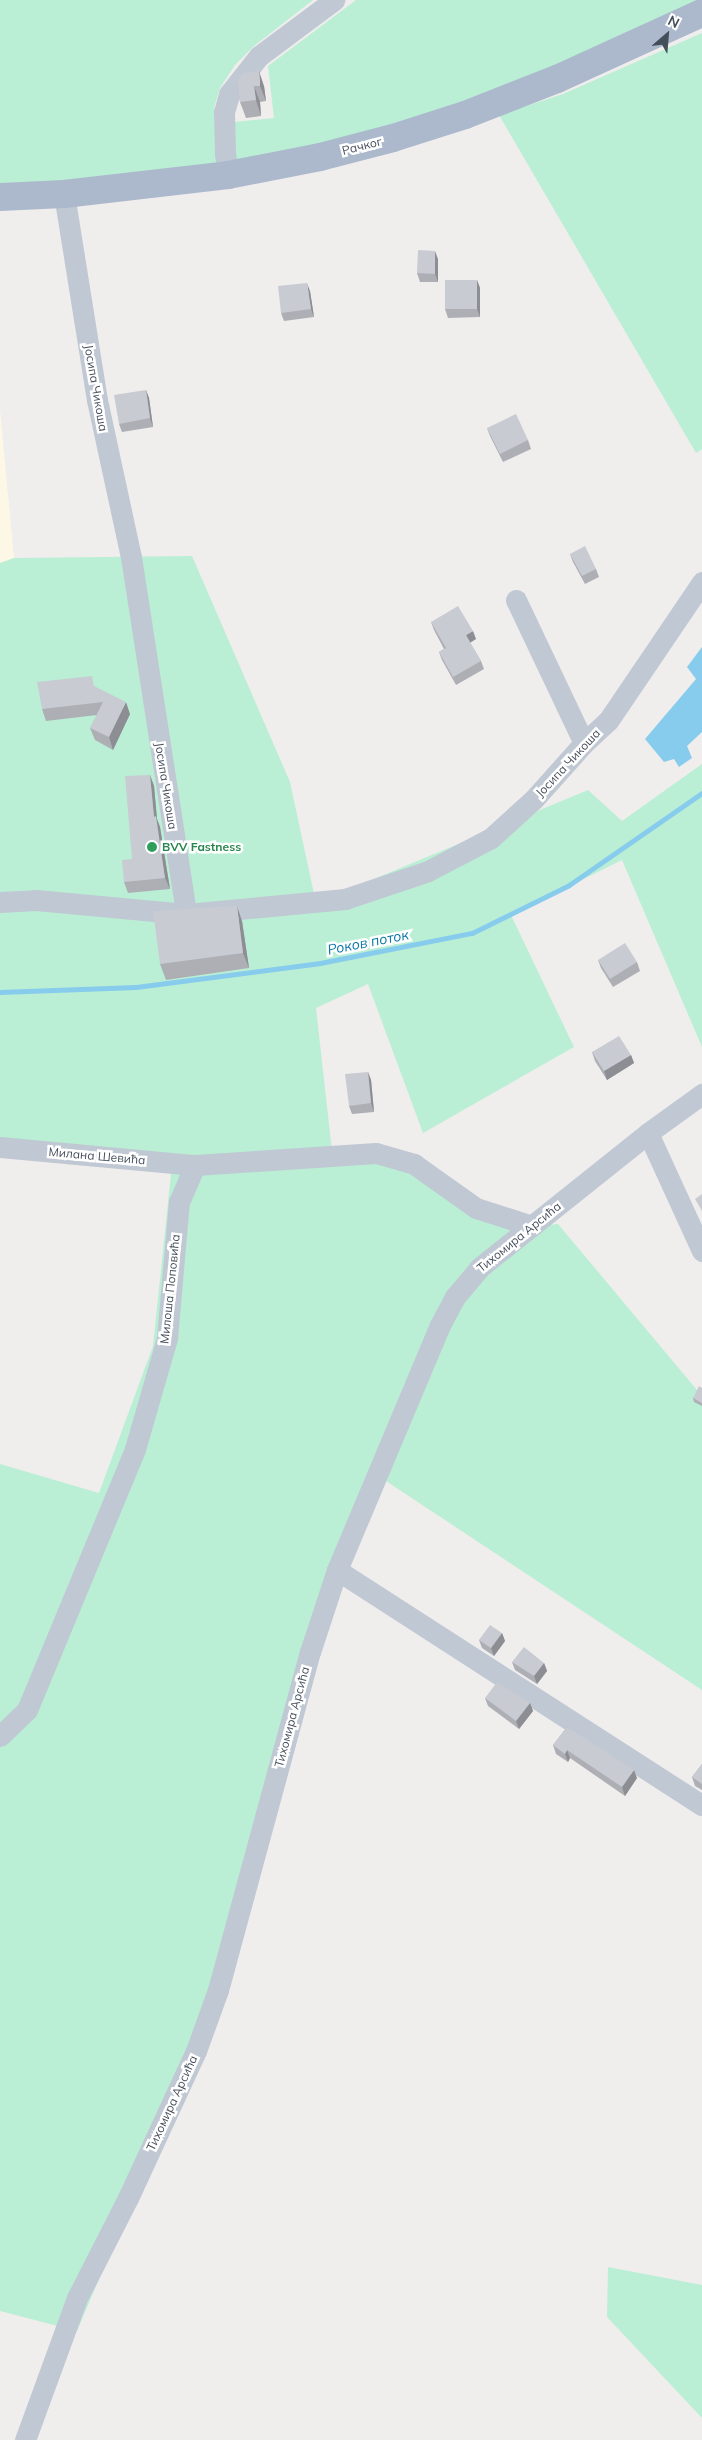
<!DOCTYPE html>
<meta charset="utf-8">
<style>
body{margin:0}
#map{position:relative;width:702px;height:2440px;overflow:hidden;background:#f0eded;font-family:Mulish,sans-serif}
div>[style]{position:absolute}
.commercial>*{inset:0;background:#fcf8e5}
.green>*{inset:0;background:#baefd5}
.water>*{inset:0;background:#87cced}
.stream>*{height:5px;margin:-2.5px;padding:0 2.5px;transform-origin:2.5px;border-radius:2.5px;background:#87cced}
.minor>*{height:21px;margin:-10.5px;padding:0 10.5px;transform-origin:10.5px;border-radius:10.5px;background:#c0c8d3}
.major>*{height:28px;margin:-14px;padding:0 14px;transform-origin:14px;border-radius:14px;background:#acb9cd}
.wall>*{inset:0;background:#adafb5}
.shaded-wall>*{inset:0;background:#8d8e94}
.building>*{inset:0;background:#c9cbd3}
.dots>*{width:14px;height:14px;translate:-50% -50%;box-sizing:border-box;border:2px solid #fff;border-radius:50%}
span{translate:-50% -50%;white-space:nowrap;text-align:center;line-height:1.15;-webkit-text-stroke:5px #fff;paint-order:stroke}
.street-label{font-size:12px;color:#454e5b}
.leisure-label{font-size:12px;color:#27864d;font-weight:700}
.left{translate:0 -50%;text-align:left}
.water-label{font-size:14px;color:#0a76a9;font-style:italic}
.north{position:absolute;left:642px;top:10px;width:50px;height:50px;-webkit-text-stroke:4px #fff;paint-order:stroke;rotate:27deg;font-size:14px;font-weight:700;line-height:20px;text-align:center;color:#454e5b}
.north::after{content:'';display:block;margin:auto;width:18px;height:22px;background:#454e5b;clip-path:polygon(50% 0,100% 100%,50% 72%,0 100%)}
</style>
<div id="map">
<div class="commercial">
<i style="clip-path:polygon(0 410px,14px 558px,0 563px)"></i>
</div>
<div class="green">
<i style="clip-path:polygon(0 0,313px 0,254px 46px,235px 65px,220px 88px,214px 108px,217px 167px,0 187px)"></i>
<i style="clip-path:polygon(356px 0,702px 0,456px 109px,235px 165px,234px 122px,274px 118px,268px 66px)"></i>
<i style="clip-path:polygon(702px 33px,702px 449px,696px 453px,499px 115px,563px 94px)"></i>
<i style="clip-path:polygon(192px 556px,290px 782px,316px 903px,588px 790px,622px 821px,702px 764px,702px 1047px,622px 860px,511px 915px,574px 1047px,423px 1133px,368px 984px,316px 1008px,332px 1151px,407px 1153px,520px 1228px,558px 1224px,702px 1396px,702px 1690px,380px 1477px,317px 1653px,231px 1985px,152px 2154px,77px 2331px,0 2311px,0 1464px,99px 1493px,153px 1346px,172px 1164px,0 1144px,0 563px,14px 558px)"></i>
<i style="clip-path:polygon(608px 2267px,702px 2285px,702px 2418px,607px 2317px)"></i>
</div>
<div class="water">
<i style="clip-path:polygon(702px 647px,702px 732px,687px 746px,692px 758px,679px 767px,674px 759px,664px 762px,645px 739px,696px 679px,687px 667px)"></i>
</div>
<div class="stream">
<i style="left:0;top:992px;width:136px;rotate:-2.1deg"></i>
<i style="left:136px;top:987px;width:186px;rotate:-7.4deg"></i>
<i style="left:320px;top:963px;width:155px;rotate:-11.2deg"></i>
<i style="left:472px;top:933px;width:108px;rotate:-26.3deg"></i>
<i style="left:569px;top:885px;width:162px;rotate:-34.7deg"></i>
</div>
<div class="minor">
<i style="left:228px;top:175px;width:22px;rotate:-98deg"></i>
<i style="left:225px;top:153px;width:41px;rotate:-91.4deg"></i>
<i style="left:224px;top:112px;width:19px;rotate:-74deg"></i>
<i style="left:229px;top:94px;width:48px;rotate:-51.7deg"></i>
<i style="left:259px;top:56px;width:94px;rotate:-36.7deg"></i>
<i style="left:64px;top:194px;width:209px;rotate:80.9deg"></i>
<i style="left:97px;top:400px;width:161px;rotate:77.8deg"></i>
<i style="left:131px;top:557px;width:361px;rotate:81.2deg"></i>
<i style="left:516px;top:600px;width:158px;rotate:64.6deg"></i>
<i style="left:0;top:902px;width:36px;rotate:-3deg"></i>
<i style="left:36px;top:900px;width:151px;rotate:5.3deg"></i>
<i style="left:186px;top:914px;width:160px;rotate:-5.4deg"></i>
<i style="left:345px;top:899px;width:88px;rotate:-18.6deg"></i>
<i style="left:428px;top:871px;width:71px;rotate:-27.6deg"></i>
<i style="left:491px;top:838px;width:58px;rotate:-42.2deg"></i>
<i style="left:534px;top:799px;width:75px;rotate:-48.2deg"></i>
<i style="left:584px;top:743px;width:33px;rotate:-43deg"></i>
<i style="left:608px;top:721px;width:168px;rotate:-55.9deg"></i>
<i style="left:648px;top:1133px;width:130px;rotate:65.4deg"></i>
<i style="left:0;top:1147px;width:196px;rotate:5.3deg"></i>
<i style="left:195px;top:1165px;width:181px;rotate:-3.8deg"></i>
<i style="left:376px;top:1153px;width:40px;rotate:16deg"></i>
<i style="left:414px;top:1164px;width:76px;rotate:35.4deg"></i>
<i style="left:476px;top:1208px;width:59px;rotate:17.8deg"></i>
<i style="left:337px;top:1570px;width:434px;rotate:32.8deg"></i>
<i style="left:0;top:1736px;width:37px;rotate:-44deg"></i>
<i style="left:27px;top:1710px;width:282px;rotate:-67.5deg"></i>
<i style="left:135px;top:1449px;width:116px;rotate:-73.9deg"></i>
<i style="left:167px;top:1338px;width:137px;rotate:-85deg"></i>
<i style="left:179px;top:1202px;width:40px;rotate:-66.6deg"></i>
<i style="left:25px;top:2440px;width:151px;rotate:-69.9deg"></i>
<i style="left:77px;top:2298px;width:112px;rotate:-63deg"></i>
<i style="left:128px;top:2198px;width:162px;rotate:-65.2deg"></i>
<i style="left:196px;top:2051px;width:65px;rotate:-70.2deg"></i>
<i style="left:218px;top:1990px;width:350px;rotate:-74.8deg"></i>
<i style="left:310px;top:1652px;width:86px;rotate:-71.8deg"></i>
<i style="left:337px;top:1570px;width:264px;rotate:-67.2deg"></i>
<i style="left:439px;top:1327px;width:34px;rotate:-62deg"></i>
<i style="left:455px;top:1297px;width:38px;rotate:-50deg"></i>
<i style="left:479px;top:1268px;width:216px;rotate:-38.6deg"></i>
<i style="left:648px;top:1133px;width:67px;rotate:-35.8deg"></i>
</div>
<div class="major">
<i style="left:0;top:197px;width:64px;rotate:-2.7deg"></i>
<i style="left:64px;top:194px;width:165px;rotate:-6.6deg"></i>
<i style="left:228px;top:175px;width:94px;rotate:-11.1deg"></i>
<i style="left:320px;top:157px;width:75px;rotate:-14.6deg"></i>
<i style="left:393px;top:138px;width:76px;rotate:-17.7deg"></i>
<i style="left:465px;top:115px;width:99px;rotate:-21.4deg"></i>
<i style="left:557px;top:79px;width:159px;rotate:-24.5deg"></i>
</div>
<div class="wall">
<i style="clip-path:polygon(237px 81px,264px 86px,266px 101px,260px 102px,261px 116px,246px 118px,240px 102px)"></i>
<i style="clip-path:polygon(438px 259px,438px 282px,420px 282px,417px 273px)"></i>
<i style="clip-path:polygon(477px 280px,480px 288px,480px 317px,448px 318px,445px 309px)"></i>
<i style="clip-path:polygon(310px 291px,314px 317px,284px 321px,281px 313px)"></i>
<i style="clip-path:polygon(146px 390px,149px 398px,153px 427px,122px 432px,119px 424px)"></i>
<i style="clip-path:polygon(487px 428px,528px 440px,531px 449px,503px 462px,490px 436px)"></i>
<i style="clip-path:polygon(570px 554px,596px 569px,599px 577px,585px 584px,573px 562px)"></i>
<i style="clip-path:polygon(431px 622px,476px 639px,470px 643px,481px 661px,484px 669px,456px 685px,442px 660px,439px 652px,444px 649px,434px 630px)"></i>
<i style="clip-path:polygon(96px 688px,130px 714px,113px 750px,95px 740px,90px 728px,97px 715px,46px 721px,42px 709px)"></i>
<i style="clip-path:polygon(150px 775px,154px 786px,157px 819px,160px 827px,170px 889px,128px 893px,124px 882px,132px 859px)"></i>
<i style="clip-path:polygon(242px 921px,249px 968px,166px 980px,160px 964px)"></i>
<i style="clip-path:polygon(598px 960px,637px 962px,640px 971px,613px 987px,601px 968px)"></i>
<i style="clip-path:polygon(592px 1052px,631px 1055px,634px 1063px,607px 1080px,595px 1061px)"></i>
<i style="clip-path:polygon(368px 1072px,371px 1080px,374px 1112px,352px 1114px,349px 1106px)"></i>
<i style="clip-path:polygon(702px 1388px,702px 1406px,694px 1402px,693px 1398px)"></i>
<i style="clip-path:polygon(502px 1633px,505px 1641px,494px 1656px,482px 1648px,479px 1640px)"></i>
<i style="clip-path:polygon(512px 1662px,544px 1663px,547px 1671px,537px 1684px,515px 1670px)"></i>
<i style="clip-path:polygon(485px 1698px,530px 1703px,533px 1711px,519px 1729px,488px 1706px)"></i>
<i style="clip-path:polygon(567px 1727px,637px 1778px,625px 1796px,570px 1758px,568px 1762px,556px 1754px,553px 1745px)"></i>
<i style="clip-path:polygon(702px 1764px,702px 1790px,695px 1786px,692px 1777px)"></i>
</div>
<div class="shaded-wall">
<i style="clip-path:polygon(259px 71px,264px 86px,266px 101px,260px 86px)"></i>
<i style="clip-path:polygon(254px 86px,260px 102px,261px 116px,256px 100px)"></i>
<i style="clip-path:polygon(435px 251px,438px 259px,438px 282px,435px 274px)"></i>
<i style="clip-path:polygon(477px 280px,480px 288px,480px 317px,477px 309px)"></i>
<i style="clip-path:polygon(307px 283px,310px 291px,314px 317px,311px 309px)"></i>
<i style="clip-path:polygon(146px 390px,149px 398px,153px 427px,150px 418px)"></i>
<i style="clip-path:polygon(473px 631px,476px 639px,469px 643px,466px 635px)"></i>
<i style="clip-path:polygon(126px 702px,130px 714px,113px 750px,109px 737px)"></i>
<i style="clip-path:polygon(150px 775px,154px 786px,157px 819px,160px 827px,170px 889px,165px 878px,154px 817px)"></i>
<i style="clip-path:polygon(237px 906px,242px 921px,249px 968px,243px 953px)"></i>
<i style="clip-path:polygon(631px 1055px,634px 1063px,607px 1080px,604px 1071px)"></i>
<i style="clip-path:polygon(368px 1072px,371px 1080px,374px 1112px,371px 1103px)"></i>
<i style="clip-path:polygon(502px 1633px,505px 1641px,494px 1656px,491px 1648px)"></i>
<i style="clip-path:polygon(544px 1663px,547px 1671px,537px 1684px,534px 1676px)"></i>
<i style="clip-path:polygon(530px 1703px,533px 1711px,519px 1729px,516px 1721px)"></i>
<i style="clip-path:polygon(567px 1750px,570px 1758px,568px 1762px,565px 1754px)"></i>
<i style="clip-path:polygon(634px 1770px,637px 1778px,625px 1796px,622px 1787px)"></i>
</div>
<div class="building">
<i style="clip-path:polygon(259px 71px,260px 86px,254px 86px,256px 100px,240px 102px,237px 81px,244px 73px)"></i>
<i style="clip-path:polygon(418px 250px,435px 251px,435px 274px,417px 273px)"></i>
<i style="clip-path:polygon(445px 280px,477px 280px,477px 309px,445px 309px)"></i>
<i style="clip-path:polygon(307px 283px,311px 309px,281px 313px,278px 286px)"></i>
<i style="clip-path:polygon(146px 390px,150px 418px,119px 424px,114px 395px)"></i>
<i style="clip-path:polygon(516px 414px,528px 440px,500px 454px,487px 428px)"></i>
<i style="clip-path:polygon(585px 546px,596px 569px,582px 576px,570px 554px)"></i>
<i style="clip-path:polygon(458px 606px,473px 631px,466px 635px,481px 661px,453px 677px,439px 652px,446px 648px,431px 622px)"></i>
<i style="clip-path:polygon(92px 676px,94px 686px,126px 702px,109px 737px,90px 728px,103px 702px,42px 709px,37px 682px)"></i>
<i style="clip-path:polygon(150px 775px,154px 817px,156px 816px,165px 878px,124px 882px,122px 860px,132px 859px,125px 776px)"></i>
<i style="clip-path:polygon(237px 906px,243px 953px,160px 964px,153px 911px)"></i>
<i style="clip-path:polygon(625px 943px,637px 962px,610px 979px,598px 960px)"></i>
<i style="clip-path:polygon(619px 1036px,631px 1055px,604px 1071px,592px 1052px)"></i>
<i style="clip-path:polygon(368px 1072px,371px 1103px,349px 1106px,345px 1074px)"></i>
<i style="clip-path:polygon(702px 1194px,702px 1211px,695px 1199px)"></i>
<i style="clip-path:polygon(699px 1386px,702px 1388px,702px 1403px,693px 1398px)"></i>
<i style="clip-path:polygon(490px 1625px,502px 1633px,491px 1648px,479px 1640px)"></i>
<i style="clip-path:polygon(524px 1647px,544px 1663px,534px 1676px,512px 1662px)"></i>
<i style="clip-path:polygon(497px 1682px,530px 1703px,516px 1721px,485px 1698px)"></i>
<i style="clip-path:polygon(567px 1727px,634px 1770px,622px 1787px,567px 1750px,565px 1754px,553px 1745px)"></i>
<i style="clip-path:polygon(702px 1764px,702px 1784px,692px 1777px)"></i>
</div>
<div class="dots">
<i style="left:152px;top:847px;background:#2e9e5b"></i>
</div>
<div class="street-label">
<span style="left:362px;top:146px;rotate:-14deg">Рачког</span>
<span style="left:96px;top:388px;rotate:80deg">Јосипа Чикоша</span>
<span style="left:568px;top:763px;rotate:-47deg">Јосипа Чикоша</span>
<span style="left:166px;top:786px;rotate:81deg">Јосипа Чикоша</span>
<span style="left:97px;top:1156px;rotate:5deg">Милана Шевића</span>
<span style="left:519px;top:1237px;rotate:-39deg">Тихомира Арсића</span>
<span style="left:170px;top:1289px;rotate:-84deg">Милоша Поповића</span>
<span style="left:292px;top:1717px;rotate:-75deg">Тихомира Арсића</span>
<span style="left:172px;top:2103px;rotate:-65deg">Тихомира Арсића</span>
</div>
<div class="leisure-label">
<span class="left" style="left:162px;top:847px">BVV Fastness</span>
</div>
<div class="water-label">
<span style="left:368px;top:942px;rotate:-11deg">Роков поток</span>
</div>
<div class="north">N</div>
</div>
